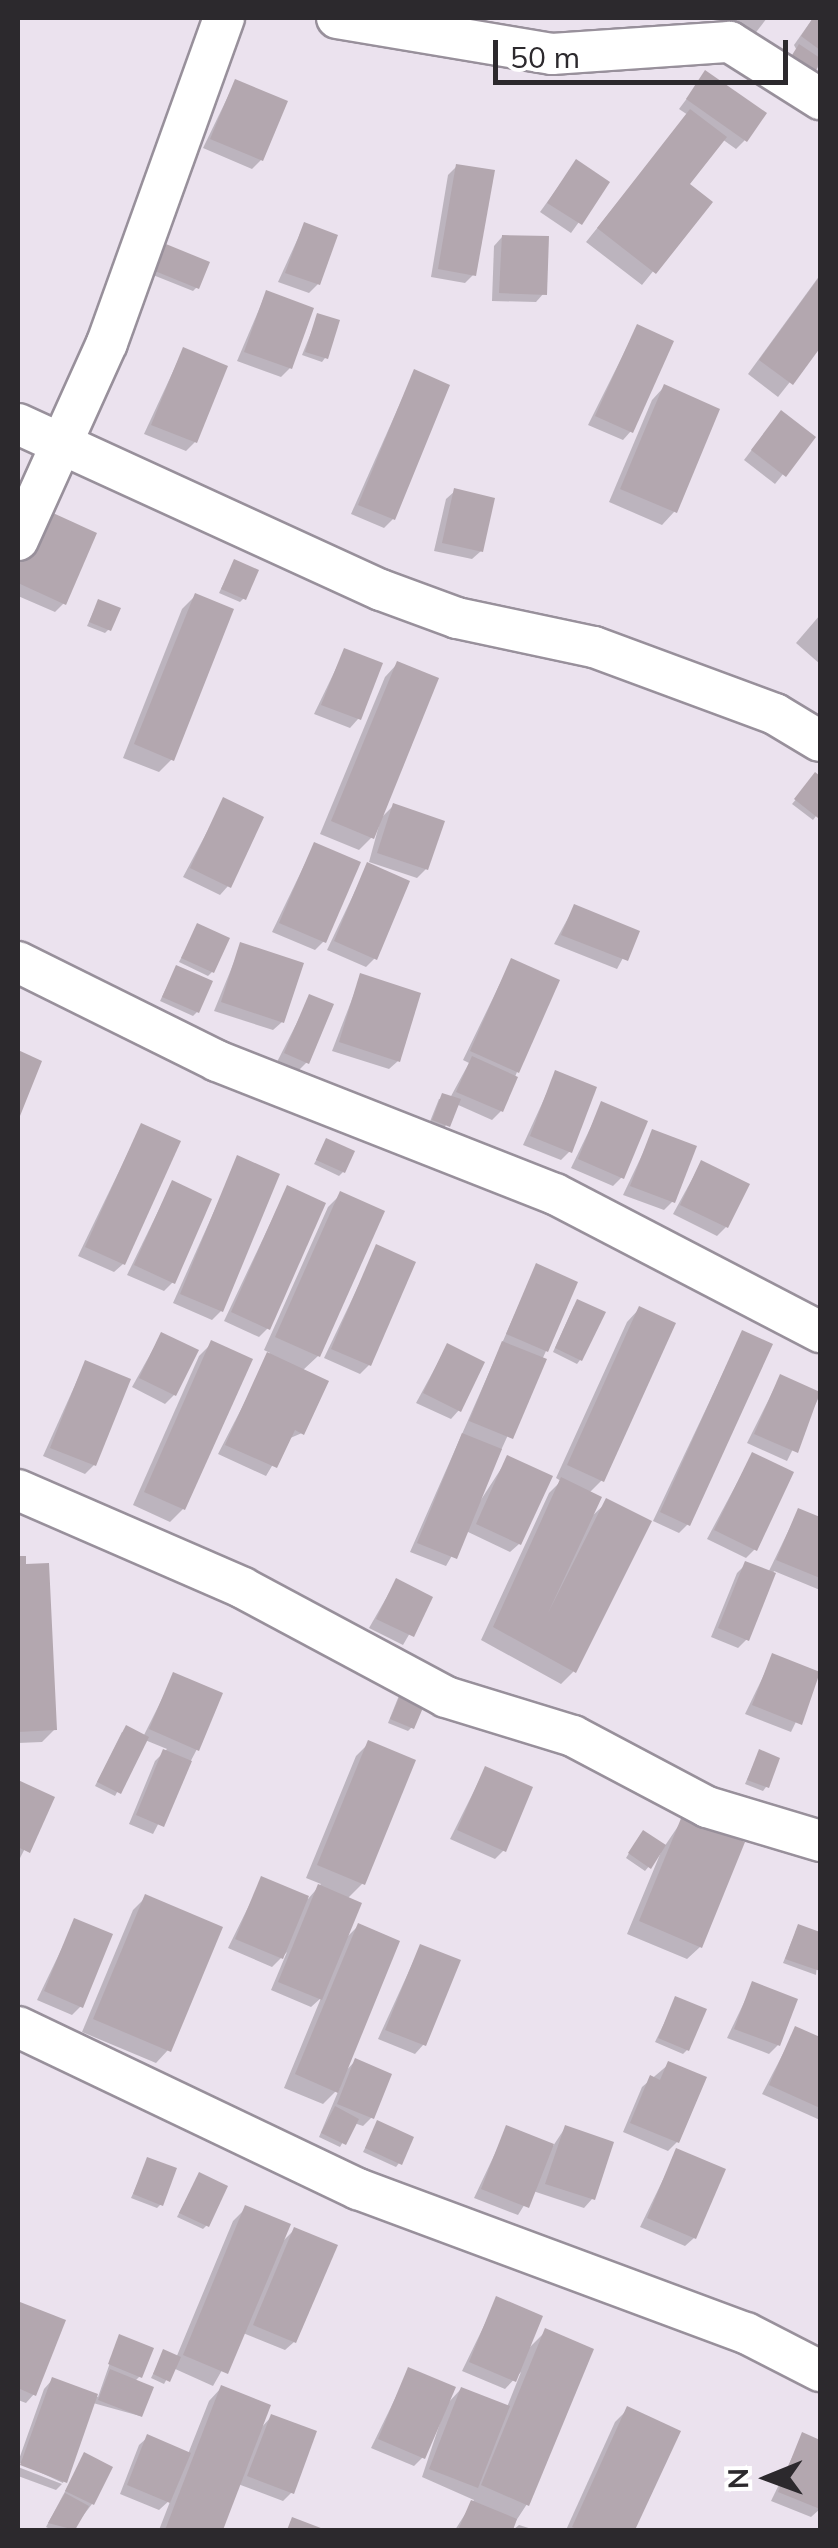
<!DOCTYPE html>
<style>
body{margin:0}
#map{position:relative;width:838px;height:2548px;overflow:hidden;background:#ebe2ee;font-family:Mulish,sans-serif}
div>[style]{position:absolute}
.shadow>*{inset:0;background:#0003}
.building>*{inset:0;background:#b3a7af}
.roads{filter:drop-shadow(2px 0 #98909b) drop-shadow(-2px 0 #98909b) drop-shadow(0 2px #98909b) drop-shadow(0 -2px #98909b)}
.street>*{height:40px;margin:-20px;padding:0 20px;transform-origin:20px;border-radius:20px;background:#fff}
span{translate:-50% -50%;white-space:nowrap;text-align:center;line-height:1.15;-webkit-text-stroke:8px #fff;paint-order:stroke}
.frame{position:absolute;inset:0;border:20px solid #2c292d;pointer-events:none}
.north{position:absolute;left:718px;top:2428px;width:100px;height:100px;-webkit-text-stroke:8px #fff;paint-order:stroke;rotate:269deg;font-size:28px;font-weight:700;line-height:40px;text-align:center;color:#2c292d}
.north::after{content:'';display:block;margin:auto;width:35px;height:45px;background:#2c292d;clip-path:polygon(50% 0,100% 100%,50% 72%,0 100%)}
.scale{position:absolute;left:493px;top:40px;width:295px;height:45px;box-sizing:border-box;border:5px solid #2c292d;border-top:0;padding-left:12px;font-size:30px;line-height:35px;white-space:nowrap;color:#2c292d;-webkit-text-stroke:8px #fff;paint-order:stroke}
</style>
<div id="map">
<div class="shadow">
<i style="clip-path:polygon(716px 18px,767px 18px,750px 40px)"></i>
<i style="clip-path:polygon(813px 18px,820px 18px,820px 64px,811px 78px,794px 45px)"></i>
<i style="clip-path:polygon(706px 73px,745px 140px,736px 149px,722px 139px,687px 184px,709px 202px,642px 285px,586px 242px,688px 115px,679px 109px)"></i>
<i style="clip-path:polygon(235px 82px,261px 160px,252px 169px,203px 148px)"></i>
<i style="clip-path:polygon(576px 162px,607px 183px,571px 233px,540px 212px)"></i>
<i style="clip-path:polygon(457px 166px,474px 274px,465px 283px,431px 277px,448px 175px)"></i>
<i style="clip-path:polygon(304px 225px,318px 284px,309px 293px,278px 282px)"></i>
<i style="clip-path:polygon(502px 237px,544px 293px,536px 302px,492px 301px,494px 246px)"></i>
<i style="clip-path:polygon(158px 249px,197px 287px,193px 291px,148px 273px)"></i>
<i style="clip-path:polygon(820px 275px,820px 344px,778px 397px,748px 374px)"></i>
<i style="clip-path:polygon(266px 293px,290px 368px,281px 377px,237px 361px)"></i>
<i style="clip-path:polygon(318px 316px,325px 358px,322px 362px,302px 355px)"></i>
<i style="clip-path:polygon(637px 327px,631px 431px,623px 440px,588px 425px)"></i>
<i style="clip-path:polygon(183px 350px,195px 442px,186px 451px,144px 434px)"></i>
<i style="clip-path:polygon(414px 372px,393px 519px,384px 528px,351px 514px)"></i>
<i style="clip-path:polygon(664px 387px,674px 512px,662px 525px,609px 502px,652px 400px)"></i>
<i style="clip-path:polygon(773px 422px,813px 437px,775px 484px,744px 460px)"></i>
<i style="clip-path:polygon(455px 491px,481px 551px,472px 559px,434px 551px,446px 499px)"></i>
<i style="clip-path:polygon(18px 557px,64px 603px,55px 612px,18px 596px)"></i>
<i style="clip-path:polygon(234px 562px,244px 598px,240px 602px,219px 593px)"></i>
<i style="clip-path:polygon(195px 596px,172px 759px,159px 772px,123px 758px,182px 609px)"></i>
<i style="clip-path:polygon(98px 602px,109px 629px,105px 633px,87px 626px)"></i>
<i style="clip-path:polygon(820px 615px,820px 664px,796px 643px)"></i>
<i style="clip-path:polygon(345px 650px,358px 719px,350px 728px,314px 714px)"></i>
<i style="clip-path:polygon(397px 664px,372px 837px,359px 850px,320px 834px,385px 677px)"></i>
<i style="clip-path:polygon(816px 776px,820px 811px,813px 820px,792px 804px)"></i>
<i style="clip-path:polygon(224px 800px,228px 886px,220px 895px,183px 877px)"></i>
<i style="clip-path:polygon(394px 805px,426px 869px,417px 878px,369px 862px,381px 818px)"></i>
<i style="clip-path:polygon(314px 845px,324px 941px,315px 950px,272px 932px)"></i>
<i style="clip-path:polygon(368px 864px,374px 959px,366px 967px,327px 950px)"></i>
<i style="clip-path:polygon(574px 907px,637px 932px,617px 969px,554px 944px)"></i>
<i style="clip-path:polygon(198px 926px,212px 972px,208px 976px,179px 962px)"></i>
<i style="clip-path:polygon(241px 945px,282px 1022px,273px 1030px,214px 1011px)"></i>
<i style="clip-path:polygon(511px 961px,517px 1072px,501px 1111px,492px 1120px,456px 1104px,444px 1129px,429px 1124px,439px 1099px,450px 1098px,469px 1063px,463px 1060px)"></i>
<i style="clip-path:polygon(176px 968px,197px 1012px,193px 1016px,160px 1001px)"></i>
<i style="clip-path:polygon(361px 976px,398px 1061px,389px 1069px,332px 1051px)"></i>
<i style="clip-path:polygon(310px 997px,307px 1062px,298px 1071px,277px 1062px)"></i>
<i style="clip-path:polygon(556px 1073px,570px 1151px,561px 1160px,523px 1145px)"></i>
<i style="clip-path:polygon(602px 1104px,622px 1177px,613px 1186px,571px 1168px)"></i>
<i style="clip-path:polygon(141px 1126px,123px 1264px,114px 1272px,78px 1256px)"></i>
<i style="clip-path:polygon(653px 1132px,673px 1201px,664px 1210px,623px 1195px)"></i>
<i style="clip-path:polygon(327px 1141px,343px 1172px,339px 1176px,314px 1164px)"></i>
<i style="clip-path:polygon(238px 1158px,221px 1311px,212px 1320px,173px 1303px)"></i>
<i style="clip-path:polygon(701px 1163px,726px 1227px,717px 1236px,673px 1214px)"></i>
<i style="clip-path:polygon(172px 1183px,173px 1282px,164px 1291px,127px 1275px)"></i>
<i style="clip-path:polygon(287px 1188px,268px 1328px,259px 1337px,224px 1321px)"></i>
<i style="clip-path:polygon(341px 1194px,382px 1212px,318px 1356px,302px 1371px,302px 1433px,288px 1439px,266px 1476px,218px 1454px,270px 1353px,264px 1350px,328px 1207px)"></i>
<i style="clip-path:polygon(377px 1247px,369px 1365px,360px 1374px,324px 1358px)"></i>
<i style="clip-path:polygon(536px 1266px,546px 1351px,473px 1512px,508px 1458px,519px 1544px,510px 1552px,466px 1531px,446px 1566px,410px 1552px)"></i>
<i style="clip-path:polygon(574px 1306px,580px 1360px,577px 1364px,553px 1352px)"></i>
<i style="clip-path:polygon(639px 1309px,601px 1481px,589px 1493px,590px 1518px,607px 1502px,648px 1522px,573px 1672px,561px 1684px,481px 1640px,549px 1493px,561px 1481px,556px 1478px,627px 1322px)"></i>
<i style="clip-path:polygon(742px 1333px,688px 1524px,679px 1533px,653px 1521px)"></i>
<i style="clip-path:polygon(161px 1335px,174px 1395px,165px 1404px,132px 1387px)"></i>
<i style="clip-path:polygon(212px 1343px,183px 1509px,170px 1522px,133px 1505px,199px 1356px)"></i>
<i style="clip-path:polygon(447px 1346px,459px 1410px,451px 1419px,416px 1403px)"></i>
<i style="clip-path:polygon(85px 1363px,94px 1465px,85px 1474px,43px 1456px)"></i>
<i style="clip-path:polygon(780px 1377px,820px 1395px,787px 1461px,747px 1443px)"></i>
<i style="clip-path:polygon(752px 1455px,755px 1549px,746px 1558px,707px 1539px)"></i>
<i style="clip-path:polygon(798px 1511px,820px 1520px,820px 1590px,774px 1571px,747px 1639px,738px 1648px,711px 1637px,737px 1573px,746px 1564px,768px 1573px)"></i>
<i style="clip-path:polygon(18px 1558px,23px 1558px,55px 1729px,42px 1742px,18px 1743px)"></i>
<i style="clip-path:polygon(396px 1581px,430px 1598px,403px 1645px,369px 1628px)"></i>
<i style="clip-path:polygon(773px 1656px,819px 1674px,791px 1732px,745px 1714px)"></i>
<i style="clip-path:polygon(174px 1675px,197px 1749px,153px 1834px,129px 1824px,155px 1761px,167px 1749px,145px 1740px,115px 1796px,95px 1786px,122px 1732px,143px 1737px)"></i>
<i style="clip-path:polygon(400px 1693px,412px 1727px,408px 1731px,388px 1723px)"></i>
<i style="clip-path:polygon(369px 1743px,363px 1883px,347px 1899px,344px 1940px,358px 1926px,343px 2074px,355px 2061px,372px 2117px,363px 2126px,354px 2123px,340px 2147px,319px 2137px,340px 2087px,323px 2104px,284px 2088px,321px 1998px,311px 2007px,271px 1990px,287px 1952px,272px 1967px,228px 1948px,262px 1879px,308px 1899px,321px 1884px,306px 1878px,356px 1756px)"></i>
<i style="clip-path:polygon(759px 1752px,766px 1787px,763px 1791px,745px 1784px)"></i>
<i style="clip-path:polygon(485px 1769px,504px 1850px,495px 1859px,450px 1839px)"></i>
<i style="clip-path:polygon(18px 1783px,51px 1798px,19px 1860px,18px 1860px)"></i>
<i style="clip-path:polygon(683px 1819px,700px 1947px,687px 1959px,627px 1934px,661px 1852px,645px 1871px,626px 1858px,639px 1837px,664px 1847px)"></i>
<i style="clip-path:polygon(146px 1897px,168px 2050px,156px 2063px,82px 2032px,133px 1910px)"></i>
<i style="clip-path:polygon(75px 1921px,81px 2006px,72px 2015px,37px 2000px)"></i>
<i style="clip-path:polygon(798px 1926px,820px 1935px,816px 1975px,783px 1963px)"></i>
<i style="clip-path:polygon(420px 1947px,423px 2045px,415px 2054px,378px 2039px)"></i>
<i style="clip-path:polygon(753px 1984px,778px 2045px,769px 2054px,727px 2038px)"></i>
<i style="clip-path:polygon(676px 1999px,687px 2050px,683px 2054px,655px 2042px)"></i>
<i style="clip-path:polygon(796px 2029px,820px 2040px,820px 2120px,762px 2094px)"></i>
<i style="clip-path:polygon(669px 2064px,677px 2142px,668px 2151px,623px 2132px,642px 2087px)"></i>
<i style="clip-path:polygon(378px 2123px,399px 2163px,396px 2167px,363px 2152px)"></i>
<i style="clip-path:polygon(507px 2128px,553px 2146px,565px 2128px,592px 2199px,584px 2208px,533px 2191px,518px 2215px,474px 2198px)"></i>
<i style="clip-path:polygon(677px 2151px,694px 2238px,685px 2246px,640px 2227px)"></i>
<i style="clip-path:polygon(148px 2160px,161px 2204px,157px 2208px,131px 2198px)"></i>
<i style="clip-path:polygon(199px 2175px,207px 2225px,203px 2229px,177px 2217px)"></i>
<i style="clip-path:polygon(246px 2208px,280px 2244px,294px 2230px,294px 2342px,285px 2350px,243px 2333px,213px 2386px,173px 2368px,164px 2384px,151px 2378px,164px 2352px,176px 2358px,233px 2221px)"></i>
<i style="clip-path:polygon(497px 2299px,526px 2351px,546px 2331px,527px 2504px,510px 2530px,455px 2530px,474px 2500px,422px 2477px,446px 2405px,461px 2389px,507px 2407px,521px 2372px,505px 2389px,462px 2371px)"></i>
<i style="clip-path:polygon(21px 2305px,34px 2394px,26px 2403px,18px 2400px)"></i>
<i style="clip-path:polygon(119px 2337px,140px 2376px,134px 2382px,140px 2416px,93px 2403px,63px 2483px,18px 2462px,44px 2389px,52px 2380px,98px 2397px)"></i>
<i style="clip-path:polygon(409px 2370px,423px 2457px,414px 2466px,371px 2448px)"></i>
<i style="clip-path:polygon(221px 2388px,260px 2429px,271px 2417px,292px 2492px,283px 2501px,238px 2484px,220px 2530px,159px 2530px,171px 2499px,159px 2510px,120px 2494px,139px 2445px,148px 2437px,188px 2454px,209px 2401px)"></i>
<i style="clip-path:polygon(628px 2409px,677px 2432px,632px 2530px,566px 2530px,615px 2422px)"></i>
<i style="clip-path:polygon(803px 2435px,820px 2442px,820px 2509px,811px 2517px,771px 2501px)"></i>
<i style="clip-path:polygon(84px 2456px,92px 2504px,72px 2530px,52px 2530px,46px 2527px)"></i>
<i style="clip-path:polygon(18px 2467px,62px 2484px,56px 2490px,18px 2476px)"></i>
<i style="clip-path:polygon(519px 2525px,535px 2530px,513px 2530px)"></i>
</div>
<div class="building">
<i style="clip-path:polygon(813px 18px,820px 18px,820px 50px,801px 36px)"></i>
<i style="clip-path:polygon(799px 44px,820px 58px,813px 80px,787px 63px)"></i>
<i style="clip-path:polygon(705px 70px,767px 113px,747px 142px,686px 99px)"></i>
<i style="clip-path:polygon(235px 79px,288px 101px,263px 161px,210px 139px)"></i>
<i style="clip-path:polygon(690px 109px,727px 137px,690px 184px,713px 202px,656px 274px,597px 228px)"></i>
<i style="clip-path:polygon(576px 159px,610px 182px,582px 225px,547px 203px)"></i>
<i style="clip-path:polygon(456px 164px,495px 170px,476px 276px,438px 269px)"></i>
<i style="clip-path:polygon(304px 222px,338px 235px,320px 285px,285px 273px)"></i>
<i style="clip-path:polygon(502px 235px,549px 236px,547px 295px,499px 293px)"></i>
<i style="clip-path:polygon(161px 242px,210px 262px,199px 289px,150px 269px)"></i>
<i style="clip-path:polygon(820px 276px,820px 348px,793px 385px,759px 360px)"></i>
<i style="clip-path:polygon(266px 290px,314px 308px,292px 369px,244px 352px)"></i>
<i style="clip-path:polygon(317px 313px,340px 320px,328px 359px,305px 352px)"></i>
<i style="clip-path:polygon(637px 324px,674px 341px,633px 433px,595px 416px)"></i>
<i style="clip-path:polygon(183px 347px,228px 366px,197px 443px,151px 425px)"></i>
<i style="clip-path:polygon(414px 369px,450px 385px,395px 520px,358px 505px)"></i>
<i style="clip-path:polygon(664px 384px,720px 409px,677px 513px,620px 489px)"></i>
<i style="clip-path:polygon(781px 410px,816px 437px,786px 477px,751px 450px)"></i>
<i style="clip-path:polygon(454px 488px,495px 498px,483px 552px,442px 543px)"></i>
<i style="clip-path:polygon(42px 508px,97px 533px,66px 605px,18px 583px,18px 564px)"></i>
<i style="clip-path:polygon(234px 559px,259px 570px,246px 600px,221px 589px)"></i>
<i style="clip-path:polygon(195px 593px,234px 609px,174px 761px,134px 744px)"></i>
<i style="clip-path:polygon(98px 599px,121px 608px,111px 631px,89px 622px)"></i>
<i style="clip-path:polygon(344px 648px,383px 663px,361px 720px,321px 705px)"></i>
<i style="clip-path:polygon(397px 661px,439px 678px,374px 839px,331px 821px)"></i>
<i style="clip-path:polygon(815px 772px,820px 776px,818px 818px,794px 799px)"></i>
<i style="clip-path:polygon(223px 797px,264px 817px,231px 888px,190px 868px)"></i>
<i style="clip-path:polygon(393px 803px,445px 821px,428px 870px,377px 853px)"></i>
<i style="clip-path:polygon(314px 842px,361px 862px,326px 943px,279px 923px)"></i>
<i style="clip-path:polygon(367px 862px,410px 881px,377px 960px,334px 941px)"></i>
<i style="clip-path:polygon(574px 904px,640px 931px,628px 961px,561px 935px)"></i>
<i style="clip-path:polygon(197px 923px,230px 938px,214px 973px,181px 958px)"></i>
<i style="clip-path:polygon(240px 942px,304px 963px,284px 1023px,221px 1002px)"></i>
<i style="clip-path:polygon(511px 958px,560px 980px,519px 1073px,470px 1051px)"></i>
<i style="clip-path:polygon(176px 965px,213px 981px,199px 1013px,162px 997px)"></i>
<i style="clip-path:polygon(360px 973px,421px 993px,400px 1062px,339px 1042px)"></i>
<i style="clip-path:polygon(309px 994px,334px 1004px,309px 1064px,284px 1053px)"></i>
<i style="clip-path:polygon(18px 1050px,42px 1061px,18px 1121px)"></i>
<i style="clip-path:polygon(472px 1056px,518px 1077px,503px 1112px,456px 1092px)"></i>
<i style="clip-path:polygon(555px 1070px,597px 1087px,572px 1153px,530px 1136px)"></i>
<i style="clip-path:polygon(442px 1093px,461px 1099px,450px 1127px,432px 1120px)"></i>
<i style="clip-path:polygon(601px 1101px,648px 1121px,624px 1179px,578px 1159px)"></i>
<i style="clip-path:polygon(141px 1123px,181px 1141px,125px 1265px,85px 1247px)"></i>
<i style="clip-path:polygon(652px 1129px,697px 1146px,675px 1203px,630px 1186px)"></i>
<i style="clip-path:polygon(326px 1138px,355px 1151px,345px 1173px,316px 1160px)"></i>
<i style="clip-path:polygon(237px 1155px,280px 1174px,223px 1312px,180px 1294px)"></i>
<i style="clip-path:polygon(701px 1160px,750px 1184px,728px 1228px,680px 1205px)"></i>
<i style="clip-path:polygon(172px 1180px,212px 1199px,175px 1284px,134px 1265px)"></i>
<i style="clip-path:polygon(287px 1185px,326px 1203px,270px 1330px,231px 1312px)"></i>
<i style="clip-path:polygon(340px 1191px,385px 1211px,320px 1357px,275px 1337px)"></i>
<i style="clip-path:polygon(376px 1244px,416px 1262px,371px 1366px,331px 1349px)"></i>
<i style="clip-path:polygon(536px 1263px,578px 1282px,548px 1352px,506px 1334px)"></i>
<i style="clip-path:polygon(577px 1299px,606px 1312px,582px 1361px,555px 1348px)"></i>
<i style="clip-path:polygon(639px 1306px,676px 1323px,604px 1482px,567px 1465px)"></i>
<i style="clip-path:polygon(742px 1330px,773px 1344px,690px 1526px,660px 1512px)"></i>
<i style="clip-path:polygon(161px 1332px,199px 1350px,176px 1396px,139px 1378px)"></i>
<i style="clip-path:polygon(211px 1340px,253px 1359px,185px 1510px,144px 1492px)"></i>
<i style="clip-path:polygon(502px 1341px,547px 1359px,513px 1439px,469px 1421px)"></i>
<i style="clip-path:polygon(447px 1343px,485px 1362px,461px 1412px,423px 1393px)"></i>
<i style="clip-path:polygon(267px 1352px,329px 1381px,304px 1435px,295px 1430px,277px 1468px,225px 1445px)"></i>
<i style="clip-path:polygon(85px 1360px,131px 1379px,96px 1466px,50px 1448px)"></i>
<i style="clip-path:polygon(780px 1374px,820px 1392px,798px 1453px,754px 1434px)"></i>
<i style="clip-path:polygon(462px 1433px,502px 1449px,457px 1559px,417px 1543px)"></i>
<i style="clip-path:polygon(752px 1452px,794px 1472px,757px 1551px,714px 1530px)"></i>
<i style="clip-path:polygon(507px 1455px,553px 1476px,521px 1545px,476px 1524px)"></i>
<i style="clip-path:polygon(561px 1477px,602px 1497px,548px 1613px,606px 1498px,652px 1521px,576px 1673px,493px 1627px)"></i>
<i style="clip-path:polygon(798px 1508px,820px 1517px,820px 1578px,776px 1560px)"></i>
<i style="clip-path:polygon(18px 1556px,26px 1556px,26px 1564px,49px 1563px,57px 1730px,18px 1732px)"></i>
<i style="clip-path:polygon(745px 1561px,776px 1573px,749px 1641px,718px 1628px)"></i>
<i style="clip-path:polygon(396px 1578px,433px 1597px,414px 1637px,376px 1619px)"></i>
<i style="clip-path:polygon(772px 1653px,820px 1672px,802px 1725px,752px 1705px)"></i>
<i style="clip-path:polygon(173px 1672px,223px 1693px,199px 1751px,149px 1729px)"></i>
<i style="clip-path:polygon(404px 1686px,428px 1696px,414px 1729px,390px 1719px)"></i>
<i style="clip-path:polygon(126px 1725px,149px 1737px,121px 1794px,97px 1782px)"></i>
<i style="clip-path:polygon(368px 1740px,416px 1760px,365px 1885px,317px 1865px)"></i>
<i style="clip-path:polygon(163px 1749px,192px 1761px,164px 1827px,136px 1815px)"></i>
<i style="clip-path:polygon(759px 1749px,780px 1758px,769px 1788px,747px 1780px)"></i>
<i style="clip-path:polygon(485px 1766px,533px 1787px,506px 1852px,457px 1830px)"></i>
<i style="clip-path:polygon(18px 1780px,55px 1797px,30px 1853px,18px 1847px)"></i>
<i style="clip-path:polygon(682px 1816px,745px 1842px,702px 1948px,639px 1921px)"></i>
<i style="clip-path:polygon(643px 1830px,666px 1845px,651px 1869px,628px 1853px)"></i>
<i style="clip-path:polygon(261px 1876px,309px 1896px,283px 1959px,235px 1939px)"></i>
<i style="clip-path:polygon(318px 1884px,362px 1903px,322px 2000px,278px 1982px)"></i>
<i style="clip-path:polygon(145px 1894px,223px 1927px,171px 2052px,93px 2019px)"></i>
<i style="clip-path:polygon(74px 1918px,113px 1934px,83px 2008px,44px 1991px)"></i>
<i style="clip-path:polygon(358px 1923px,400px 1941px,338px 2093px,295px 2074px)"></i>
<i style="clip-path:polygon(798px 1924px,820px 1932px,820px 1971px,785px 1959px)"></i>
<i style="clip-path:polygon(420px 1944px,461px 1960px,426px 2046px,385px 2030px)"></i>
<i style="clip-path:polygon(752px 1981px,798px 1999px,780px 2046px,734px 2029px)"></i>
<i style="clip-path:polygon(675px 1996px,707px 2009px,689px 2051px,658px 2038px)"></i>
<i style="clip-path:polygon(795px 2026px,820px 2037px,820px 2108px,769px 2085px)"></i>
<i style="clip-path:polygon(355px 2058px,392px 2074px,374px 2119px,337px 2104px)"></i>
<i style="clip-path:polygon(668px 2061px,707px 2077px,679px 2143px,630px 2123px,650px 2075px,660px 2080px)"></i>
<i style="clip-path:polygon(335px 2106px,359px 2119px,346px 2145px,321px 2133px)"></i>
<i style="clip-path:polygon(377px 2120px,414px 2137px,402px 2165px,365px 2148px)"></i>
<i style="clip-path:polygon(506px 2125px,554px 2144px,529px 2208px,481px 2189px)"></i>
<i style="clip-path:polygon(565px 2125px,614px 2142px,595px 2200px,545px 2184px)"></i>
<i style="clip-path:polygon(676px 2148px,726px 2169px,696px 2239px,647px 2218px)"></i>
<i style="clip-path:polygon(147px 2157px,177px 2168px,163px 2206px,133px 2194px)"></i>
<i style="clip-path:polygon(199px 2172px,228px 2186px,209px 2227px,179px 2213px)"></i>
<i style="clip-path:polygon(245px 2205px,291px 2224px,228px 2374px,183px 2355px)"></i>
<i style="clip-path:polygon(294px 2227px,338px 2245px,296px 2343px,253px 2325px)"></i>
<i style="clip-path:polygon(496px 2296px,543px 2316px,516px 2382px,469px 2362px)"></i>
<i style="clip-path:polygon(20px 2302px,66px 2320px,36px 2396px,18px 2388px)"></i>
<i style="clip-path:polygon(545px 2328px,594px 2349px,529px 2506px,481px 2485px)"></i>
<i style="clip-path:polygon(119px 2334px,154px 2348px,142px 2378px,108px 2364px)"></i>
<i style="clip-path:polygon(163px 2349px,181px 2357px,170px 2382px,153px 2374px)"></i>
<i style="clip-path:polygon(408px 2367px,456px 2387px,425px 2459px,378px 2439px)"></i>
<i style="clip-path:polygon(110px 2369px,154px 2387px,142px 2417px,98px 2400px)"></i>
<i style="clip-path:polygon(52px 2377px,98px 2394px,67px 2483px,20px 2465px)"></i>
<i style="clip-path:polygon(221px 2385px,271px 2405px,223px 2530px,165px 2530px)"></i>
<i style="clip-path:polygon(461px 2387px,510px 2406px,478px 2488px,429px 2469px)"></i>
<i style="clip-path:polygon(627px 2406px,681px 2431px,635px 2530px,579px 2530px,572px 2527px)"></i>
<i style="clip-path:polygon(271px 2414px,317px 2431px,294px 2494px,247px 2476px)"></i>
<i style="clip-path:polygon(802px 2432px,820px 2440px,820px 2509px,778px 2492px)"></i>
<i style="clip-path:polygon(147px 2434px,191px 2453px,170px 2503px,127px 2485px)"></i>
<i style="clip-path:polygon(84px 2452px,113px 2467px,94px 2505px,65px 2491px)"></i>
<i style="clip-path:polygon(65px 2493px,89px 2506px,75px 2530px,48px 2523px)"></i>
<i style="clip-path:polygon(471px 2500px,517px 2519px,513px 2530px,458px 2530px)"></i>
<i style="clip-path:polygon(292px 2517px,326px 2530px,287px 2530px)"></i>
</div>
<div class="roads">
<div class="street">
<i style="left:337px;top:18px;width:218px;rotate:9.5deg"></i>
<i style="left:552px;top:54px;width:178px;rotate:-3.9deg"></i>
<i style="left:730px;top:42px;width:107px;rotate:32.3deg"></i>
<i style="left:18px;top:424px;width:399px;rotate:24.6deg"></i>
<i style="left:381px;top:590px;width:81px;rotate:20.2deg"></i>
<i style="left:457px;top:618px;width:140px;rotate:12deg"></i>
<i style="left:594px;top:647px;width:193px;rotate:20.3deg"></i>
<i style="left:775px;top:714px;width:52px;rotate:31deg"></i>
<i style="left:18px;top:540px;width:216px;rotate:-65.7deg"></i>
<i style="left:107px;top:343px;width:345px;rotate:-70.2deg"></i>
<i style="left:18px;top:962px;width:222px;rotate:26.4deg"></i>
<i style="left:217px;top:1061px;width:363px;rotate:21.5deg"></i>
<i style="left:555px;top:1194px;width:299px;rotate:27.5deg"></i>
<i style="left:18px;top:1490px;width:245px;rotate:23.5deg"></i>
<i style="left:243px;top:1588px;width:230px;rotate:28.2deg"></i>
<i style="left:446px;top:1697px;width:133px;rotate:17.1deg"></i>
<i style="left:573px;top:1736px;width:152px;rotate:27.9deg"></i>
<i style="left:707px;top:1807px;width:118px;rotate:16.7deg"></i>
<i style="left:18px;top:2027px;width:377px;rotate:25.5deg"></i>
<i style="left:358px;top:2189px;width:414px;rotate:20.4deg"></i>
<i style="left:746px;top:2333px;width:83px;rotate:27.2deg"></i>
</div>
</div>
<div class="frame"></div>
<div class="north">N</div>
<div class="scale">50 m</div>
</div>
